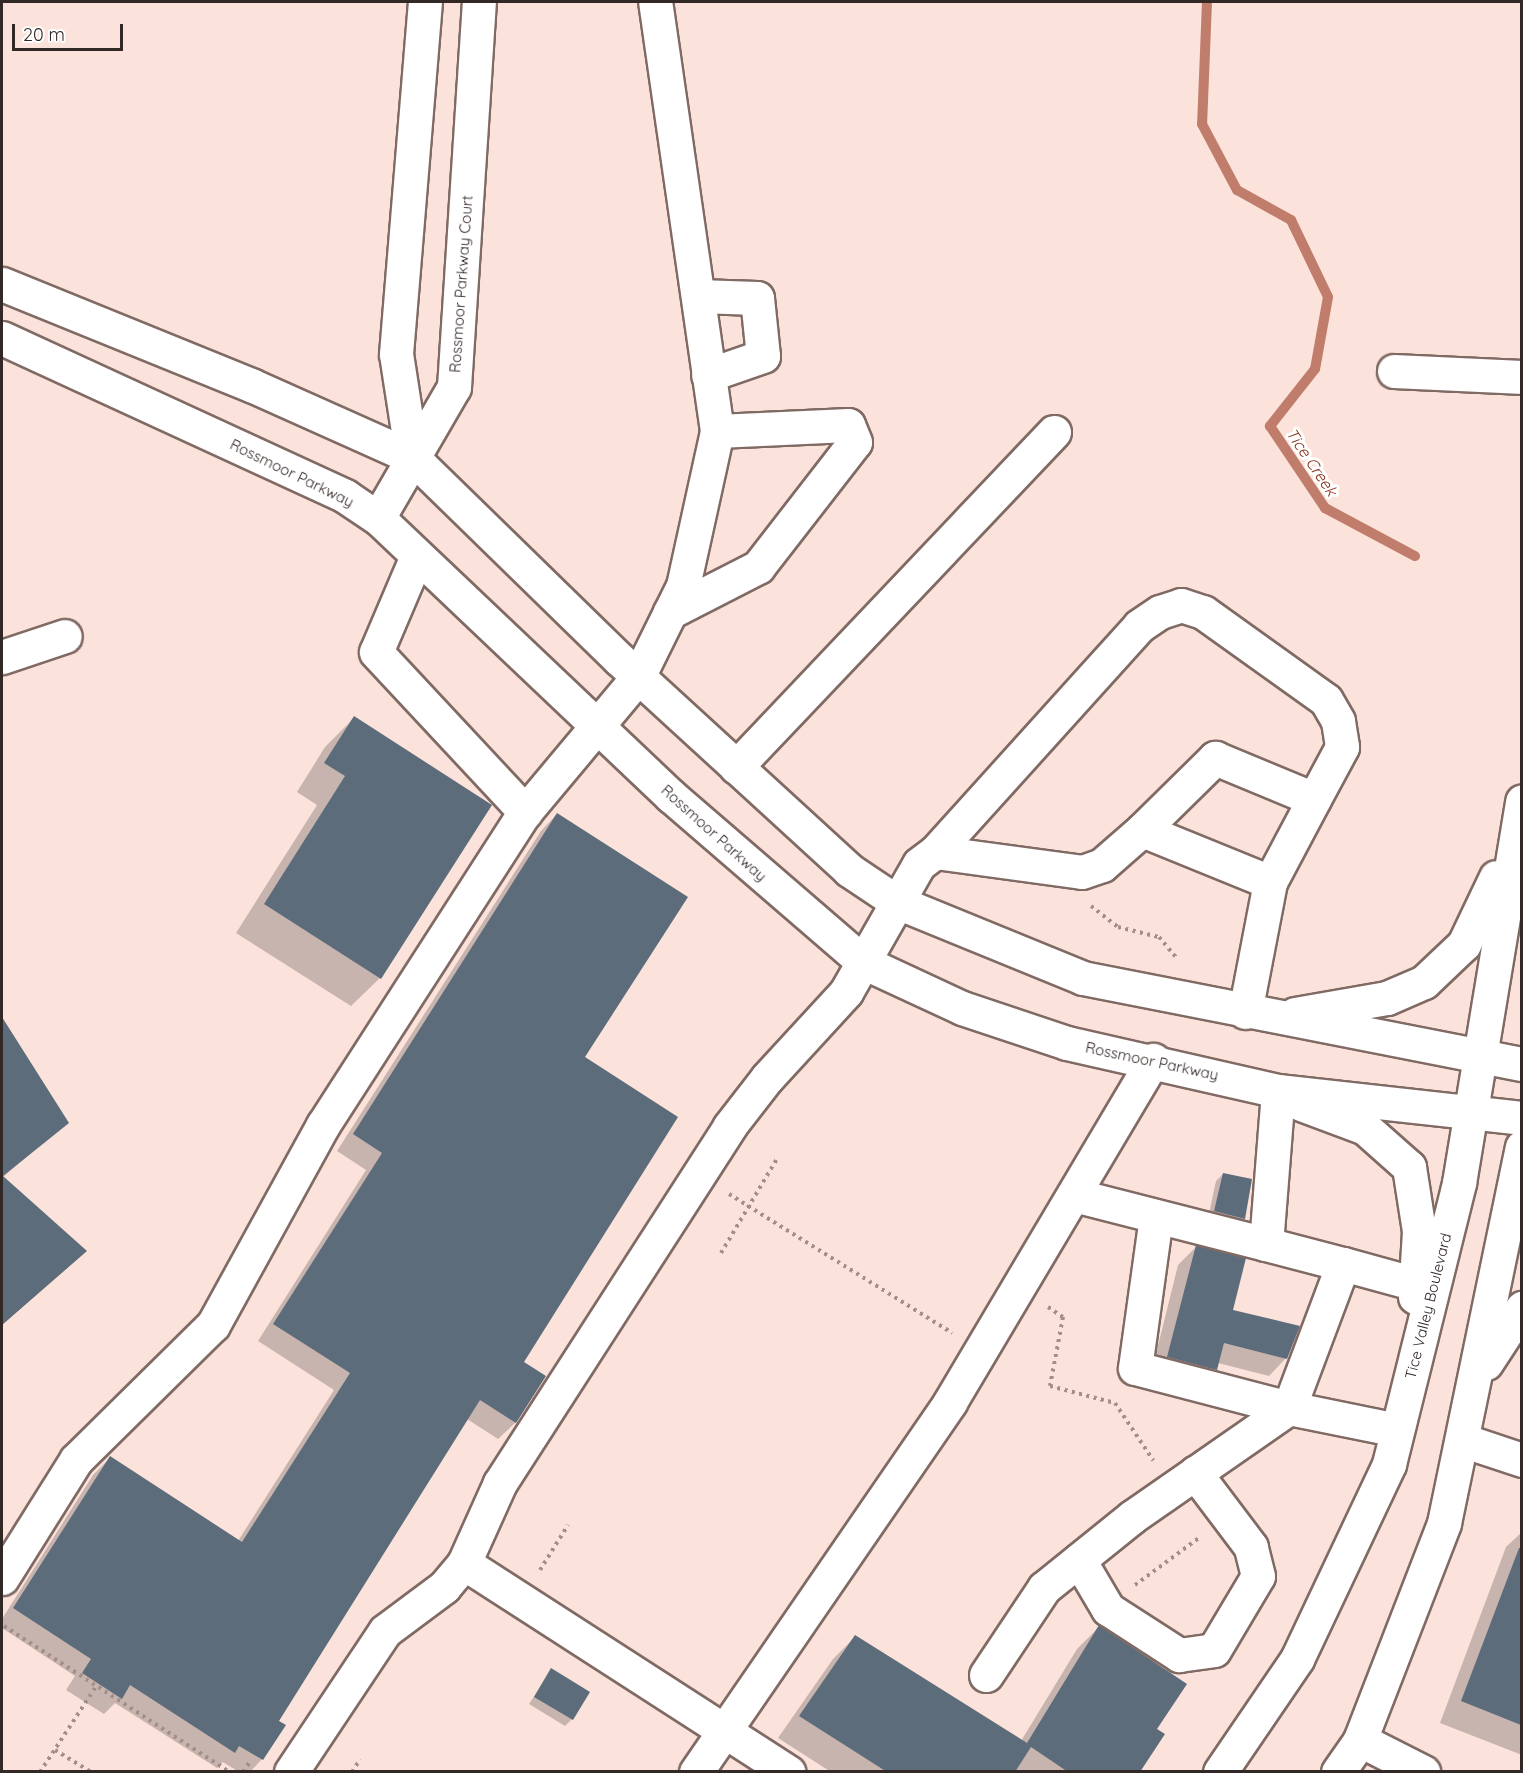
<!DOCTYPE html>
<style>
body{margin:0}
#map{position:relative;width:1523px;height:1773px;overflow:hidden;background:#fbe2da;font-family:Quicksand,sans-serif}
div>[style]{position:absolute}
.shadow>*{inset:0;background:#0003}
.stream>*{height:10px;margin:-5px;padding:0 5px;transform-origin:5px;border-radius:5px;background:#c17d6b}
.building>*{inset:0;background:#5d6c7b}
.path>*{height:4px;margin-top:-2px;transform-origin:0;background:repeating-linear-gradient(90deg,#a28f8a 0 3px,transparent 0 7.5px)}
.roads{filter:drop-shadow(2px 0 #806a64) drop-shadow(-2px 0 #806a64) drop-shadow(0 2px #806a64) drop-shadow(0 -2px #806a64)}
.minor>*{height:33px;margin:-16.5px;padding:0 16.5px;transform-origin:16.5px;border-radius:16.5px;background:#fff}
span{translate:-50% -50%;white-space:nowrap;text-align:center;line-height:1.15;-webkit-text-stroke:6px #fff;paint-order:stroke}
.street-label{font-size:15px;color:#322826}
.water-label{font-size:16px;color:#88351e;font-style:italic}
.frame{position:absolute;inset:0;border:3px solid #322826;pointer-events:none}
.scale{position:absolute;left:12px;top:24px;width:111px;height:27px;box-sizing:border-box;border:3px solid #322826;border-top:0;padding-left:8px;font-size:18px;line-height:21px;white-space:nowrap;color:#322826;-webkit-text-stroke:4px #fff;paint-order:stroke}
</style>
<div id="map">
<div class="shadow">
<i style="clip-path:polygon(354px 718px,380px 978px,351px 1006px,236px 933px,317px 805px,297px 792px,325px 747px)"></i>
<i style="clip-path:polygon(557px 814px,583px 1057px,522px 1363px,544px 1377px,515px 1423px,498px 1439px,467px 1419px,277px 1722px,262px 1759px,250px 1772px,239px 1772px,223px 1762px,217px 1768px,115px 1703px,104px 1714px,66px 1690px,75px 1676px,2px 1628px,2px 1619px,93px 1475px,110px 1458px,238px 1541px,334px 1390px,258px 1341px,366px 1170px,337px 1151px,541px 831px)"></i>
<i style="clip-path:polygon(18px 1045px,67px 1122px,2px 1178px,2px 1060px)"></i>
<i style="clip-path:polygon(1223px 1174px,1244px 1219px,1237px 1226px,1208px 1218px,1216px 1181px)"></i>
<i style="clip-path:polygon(12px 1186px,70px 1265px,2px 1325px,2px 1196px)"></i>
<i style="clip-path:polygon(1196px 1247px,1231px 1311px,1286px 1358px,1269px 1376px,1218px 1363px,1198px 1387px,1151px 1374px,1178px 1265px)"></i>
<i style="clip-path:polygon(1522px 1532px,1522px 1755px,1440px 1723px,1506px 1547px)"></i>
<i style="clip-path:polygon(1099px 1627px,1155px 1730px,1137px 1772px,831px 1772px,778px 1738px,833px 1659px,855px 1637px,1021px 1741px,1077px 1649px)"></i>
<i style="clip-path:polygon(551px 1670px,572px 1719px,565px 1726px,529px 1704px)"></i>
</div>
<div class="stream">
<i style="left:1207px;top:2px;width:122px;rotate:92.3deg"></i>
<i style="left:1202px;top:124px;width:75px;rotate:62.1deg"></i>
<i style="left:1237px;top:190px;width:62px;rotate:29.1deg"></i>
<i style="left:1291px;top:220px;width:85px;rotate:64.3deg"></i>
<i style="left:1328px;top:297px;width:73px;rotate:100.2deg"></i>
<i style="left:1315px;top:369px;width:73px;rotate:128.3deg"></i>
<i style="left:1270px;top:426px;width:99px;rotate:56.1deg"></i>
<i style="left:1325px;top:508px;width:102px;rotate:28.1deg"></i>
</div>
<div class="building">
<i style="clip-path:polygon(354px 716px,492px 805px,381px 979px,264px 904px,345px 776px,324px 763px)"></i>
<i style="clip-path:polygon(557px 813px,688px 897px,585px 1057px,678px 1117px,524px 1362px,546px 1376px,516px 1423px,480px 1400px,279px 1721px,286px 1725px,263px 1760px,239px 1746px,235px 1753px,130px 1685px,122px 1699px,82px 1673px,91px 1659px,13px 1608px,110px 1456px,242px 1542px,350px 1373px,273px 1324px,382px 1153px,353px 1134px)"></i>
<i style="clip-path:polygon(2px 1017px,69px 1123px,3px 1176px,87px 1251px,2px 1325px)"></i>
<i style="clip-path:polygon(1223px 1173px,1252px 1179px,1245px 1219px,1214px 1211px)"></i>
<i style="clip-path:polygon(1196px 1245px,1246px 1258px,1233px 1310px,1300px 1326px,1287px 1359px,1224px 1343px,1217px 1370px,1167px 1357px)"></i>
<i style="clip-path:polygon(1519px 1548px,1521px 1548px,1521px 1725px,1461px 1701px)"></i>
<i style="clip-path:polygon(1099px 1625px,1187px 1684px,1157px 1729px,1165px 1734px,1140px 1772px,1068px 1772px,1031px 1747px,1015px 1772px,887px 1772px,799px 1716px,855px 1635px,1027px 1743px)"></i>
<i style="clip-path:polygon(551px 1668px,590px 1692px,573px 1720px,534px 1697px)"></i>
</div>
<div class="path">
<i style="left:1091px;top:906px;width:34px;rotate:38deg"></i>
<i style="left:1118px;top:927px;width:42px;rotate:13.7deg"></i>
<i style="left:1159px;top:937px;width:30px;rotate:50deg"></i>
<i style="left:729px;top:1194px;width:263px;rotate:31.9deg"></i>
<i style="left:721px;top:1253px;width:112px;rotate:-59.3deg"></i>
<i style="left:1048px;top:1307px;width:18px;rotate:34deg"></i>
<i style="left:1063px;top:1317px;width:70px;rotate:100.7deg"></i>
<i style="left:1050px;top:1386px;width:67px;rotate:14.7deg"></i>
<i style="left:1115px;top:1403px;width:69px;rotate:56.3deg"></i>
<i style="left:540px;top:1570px;width:53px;rotate:-58.1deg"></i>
<i style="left:1135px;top:1585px;width:79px;rotate:-36.3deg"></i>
<i style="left:4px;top:1626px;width:269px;rotate:32.9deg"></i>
<i style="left:55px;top:1750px;width:42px;rotate:31.4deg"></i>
<i style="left:40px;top:1772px;width:104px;rotate:-56.8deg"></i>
<i style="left:243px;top:1772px;width:14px;rotate:-56deg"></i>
<i style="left:352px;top:1772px;width:15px;rotate:-58deg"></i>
</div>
<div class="roads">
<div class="minor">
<i style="left:2px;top:284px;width:269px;rotate:22.1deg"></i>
<i style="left:251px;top:385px;width:176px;rotate:24.1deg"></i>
<i style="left:412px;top:457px;width:289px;rotate:44.3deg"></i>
<i style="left:619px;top:659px;width:312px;rotate:42.5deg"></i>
<i style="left:849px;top:870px;width:58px;rotate:33.7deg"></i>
<i style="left:897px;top:902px;width:201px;rotate:22.2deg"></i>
<i style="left:1083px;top:978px;width:447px;rotate:11.1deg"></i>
<i style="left:698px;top:296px;width:59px;rotate:1.9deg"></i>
<i style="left:757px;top:298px;width:58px;rotate:84.1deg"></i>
<i style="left:763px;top:356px;width:58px;rotate:160.9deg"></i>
<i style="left:2px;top:338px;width:378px;rotate:24.7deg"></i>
<i style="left:345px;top:496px;width:40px;rotate:34deg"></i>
<i style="left:378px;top:518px;width:404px;rotate:43.5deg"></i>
<i style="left:671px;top:796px;width:254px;rotate:40.8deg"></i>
<i style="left:863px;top:962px;width:109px;rotate:24.9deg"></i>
<i style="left:962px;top:1008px;width:111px;rotate:18.4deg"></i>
<i style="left:1067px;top:1043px;width:216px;rotate:12.8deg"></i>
<i style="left:1278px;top:1091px;width:245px;rotate:6.3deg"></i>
<i style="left:1394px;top:371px;width:128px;rotate:2.7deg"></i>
<i style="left:412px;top:457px;width:104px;rotate:-98.8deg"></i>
<i style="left:396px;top:354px;width:353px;rotate:-85.3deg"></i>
<i style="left:378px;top:518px;width:151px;rotate:-59.9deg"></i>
<i style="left:454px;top:387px;width:386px;rotate:-86.3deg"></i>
<i style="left:417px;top:556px;width:104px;rotate:113.1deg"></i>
<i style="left:376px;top:652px;width:219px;rotate:47deg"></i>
<i style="left:670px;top:612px;width:99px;rotate:-27.1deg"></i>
<i style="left:758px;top:567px;width:158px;rotate:-52.2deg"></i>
<i style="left:855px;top:442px;width:18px;rotate:-112deg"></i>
<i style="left:848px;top:425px;width:131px;rotate:177.4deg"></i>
<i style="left:2px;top:657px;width:66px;rotate:-18.4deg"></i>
<i style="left:736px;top:767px;width:462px;rotate:-46.5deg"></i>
<i style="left:935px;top:852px;width:304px;rotate:-47.9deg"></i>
<i style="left:1139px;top:626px;width:25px;rotate:-34deg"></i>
<i style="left:1160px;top:612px;width:22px;rotate:-18deg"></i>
<i style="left:1181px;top:605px;width:23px;rotate:18deg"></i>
<i style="left:1203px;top:612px;width:151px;rotate:35.6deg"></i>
<i style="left:1326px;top:700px;width:24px;rotate:60deg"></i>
<i style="left:1338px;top:721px;width:26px;rotate:81deg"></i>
<i style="left:1342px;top:747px;width:59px;rotate:118.3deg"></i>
<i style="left:1314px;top:799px;width:94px;rotate:117.9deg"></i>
<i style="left:1270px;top:882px;width:138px;rotate:-157.9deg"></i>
<i style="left:1142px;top:830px;width:103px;rotate:-44.6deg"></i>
<i style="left:1215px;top:758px;width:107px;rotate:22.5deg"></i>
<i style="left:1245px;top:1012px;width:132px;rotate:-79.1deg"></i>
<i style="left:1295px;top:1014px;width:93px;rotate:-9.9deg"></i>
<i style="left:1387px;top:998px;width:40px;rotate:-23.4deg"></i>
<i style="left:1424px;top:982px;width:55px;rotate:-43.5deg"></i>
<i style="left:1464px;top:944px;width:74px;rotate:-64.5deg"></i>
<i style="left:1301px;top:1104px;width:68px;rotate:20.6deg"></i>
<i style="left:1365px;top:1128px;width:59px;rotate:41.6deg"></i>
<i style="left:1409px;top:1167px;width:65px;rotate:81.1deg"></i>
<i style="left:1419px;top:1231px;width:66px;rotate:93.5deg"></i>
<i style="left:1074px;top:1195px;width:198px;rotate:14.3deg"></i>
<i style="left:1266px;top:1244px;width:80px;rotate:14.6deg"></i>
<i style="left:1343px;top:1264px;width:154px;rotate:110.6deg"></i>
<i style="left:1289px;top:1408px;width:159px;rotate:-165.4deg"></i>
<i style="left:1135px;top:1368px;width:153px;rotate:-82.1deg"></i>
<i style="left:1266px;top:1244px;width:153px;rotate:-85.5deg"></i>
<i style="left:1343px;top:1264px;width:76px;rotate:15.3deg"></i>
<i style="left:1486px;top:1363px;width:66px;rotate:-56.8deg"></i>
<i style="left:1462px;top:1440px;width:63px;rotate:18.4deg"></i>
<i style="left:1079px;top:1560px;width:57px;rotate:59.4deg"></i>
<i style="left:1108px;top:1609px;width:85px;rotate:32.9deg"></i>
<i style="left:1179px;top:1655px;width:35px;rotate:-8deg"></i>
<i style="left:1214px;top:1650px;width:86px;rotate:-59.3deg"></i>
<i style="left:1258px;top:1576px;width:30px;rotate:-104deg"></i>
<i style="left:1251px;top:1547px;width:93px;rotate:-127.1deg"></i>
<i style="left:464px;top:1563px;width:386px;rotate:32.8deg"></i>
<i style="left:2px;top:1578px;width:139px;rotate:-57.9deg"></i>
<i style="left:76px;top:1460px;width:192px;rotate:-44.6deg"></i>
<i style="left:213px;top:1325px;width:228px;rotate:-61.2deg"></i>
<i style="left:323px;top:1125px;width:373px;rotate:-57.2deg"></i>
<i style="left:525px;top:812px;width:176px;rotate:-50.1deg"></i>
<i style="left:638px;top:677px;width:102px;rotate:-63.7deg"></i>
<i style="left:683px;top:586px;width:159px;rotate:-77.6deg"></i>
<i style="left:717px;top:431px;width:433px;rotate:-98.2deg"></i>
<i style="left:986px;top:1675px;width:105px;rotate:-56.3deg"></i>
<i style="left:1044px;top:1588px;width:113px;rotate:-38.9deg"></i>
<i style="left:1132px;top:1517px;width:191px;rotate:-34.8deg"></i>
<i style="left:1289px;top:1408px;width:110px;rotate:11.5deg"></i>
<i style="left:1360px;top:1740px;width:71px;rotate:26.9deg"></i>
<i style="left:291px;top:1772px;width:169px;rotate:-56.3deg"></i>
<i style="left:385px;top:1631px;width:74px;rotate:-36.7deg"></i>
<i style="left:444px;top:1587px;width:31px;rotate:-50deg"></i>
<i style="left:464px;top:1563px;width:88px;rotate:-65.8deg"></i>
<i style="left:500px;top:1483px;width:423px;rotate:-57.2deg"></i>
<i style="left:729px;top:1127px;width:62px;rotate:-52.2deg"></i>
<i style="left:767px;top:1078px;width:117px;rotate:-47.4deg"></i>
<i style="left:846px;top:992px;width:147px;rotate:-60.3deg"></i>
<i style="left:919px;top:864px;width:20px;rotate:-37deg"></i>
<i style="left:935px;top:852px;width:148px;rotate:7.7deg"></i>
<i style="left:1082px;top:872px;width:21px;rotate:-19deg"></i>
<i style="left:1102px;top:865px;width:53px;rotate:-41.2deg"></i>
<i style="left:696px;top:1772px;width:449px;rotate:-55.5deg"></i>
<i style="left:950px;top:1402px;width:398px;rotate:-59.3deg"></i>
<i style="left:1220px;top:1772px;width:137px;rotate:-55.7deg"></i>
<i style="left:1297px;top:1659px;width:216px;rotate:-64.7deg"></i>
<i style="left:1389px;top:1464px;width:290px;rotate:-76deg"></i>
<i style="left:1459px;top:1183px;width:387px;rotate:-80.6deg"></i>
<i style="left:1338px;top:1772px;width:39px;rotate:-55deg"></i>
<i style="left:1360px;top:1740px;width:233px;rotate:-68.8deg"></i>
<i style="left:1444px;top:1523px;width:384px;rotate:-78.3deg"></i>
</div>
</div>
<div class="street-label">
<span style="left:461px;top:284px;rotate:-86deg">Rossmoor Parkway Court</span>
<span style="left:292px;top:473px;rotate:26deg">Rossmoor Parkway</span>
<span style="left:714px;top:833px;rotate:42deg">Rossmoor Parkway</span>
<span style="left:1152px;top:1061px;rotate:12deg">Rossmoor Parkway</span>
<span style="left:1428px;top:1306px;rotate:-76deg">Tice Valley Boulevard</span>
</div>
<div class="water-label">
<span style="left:1312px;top:462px;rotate:56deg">Tice Creek</span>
</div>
<div class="frame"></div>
<div class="scale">20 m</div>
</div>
